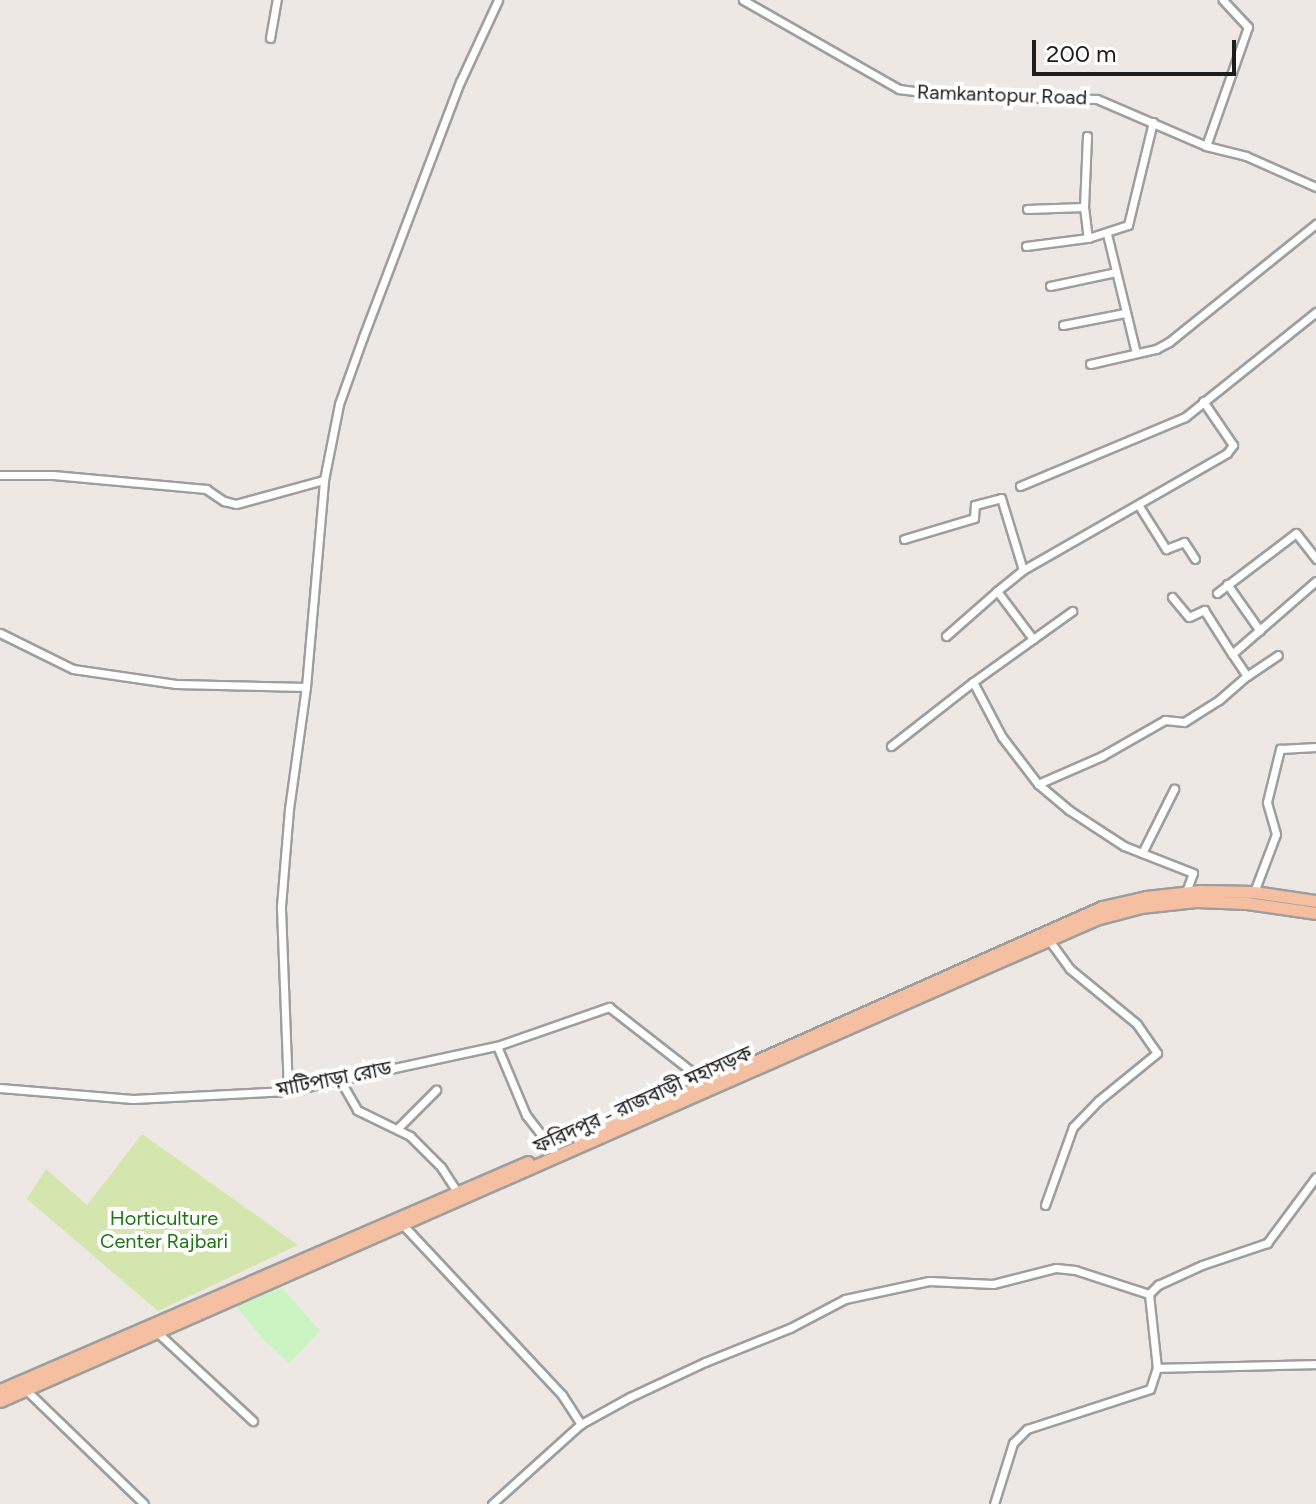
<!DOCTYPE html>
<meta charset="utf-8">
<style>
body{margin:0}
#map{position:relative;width:1316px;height:1504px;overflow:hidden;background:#eee8e4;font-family:Figtree,"Noto Sans Bengali",sans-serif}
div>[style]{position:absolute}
.grass>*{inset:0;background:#d4e5ad}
.park>*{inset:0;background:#caf5c3}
.roads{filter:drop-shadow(2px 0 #9e9e9e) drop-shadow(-2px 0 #9e9e9e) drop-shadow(0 2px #9e9e9e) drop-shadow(0 -2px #9e9e9e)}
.street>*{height:7px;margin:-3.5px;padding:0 3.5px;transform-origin:3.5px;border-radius:3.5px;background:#fff}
.primary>*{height:11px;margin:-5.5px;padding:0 5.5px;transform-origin:5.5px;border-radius:5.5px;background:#f5bfa1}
span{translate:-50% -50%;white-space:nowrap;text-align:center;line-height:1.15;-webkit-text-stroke:8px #fff;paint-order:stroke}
.street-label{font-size:20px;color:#1d1d1d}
.park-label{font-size:20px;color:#1f7413}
.scale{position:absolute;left:1032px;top:40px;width:204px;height:36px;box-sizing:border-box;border:4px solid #1d1d1d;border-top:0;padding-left:10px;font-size:24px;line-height:28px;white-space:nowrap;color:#1d1d1d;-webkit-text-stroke:6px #fff;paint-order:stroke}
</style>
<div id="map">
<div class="grass">
<i style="clip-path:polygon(142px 1134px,298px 1245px,158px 1311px,27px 1199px,46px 1169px,87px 1205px)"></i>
</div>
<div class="park">
<i style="clip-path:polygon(282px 1288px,320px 1331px,289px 1363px,261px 1337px,236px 1306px)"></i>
</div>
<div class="roads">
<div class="street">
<i style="left:743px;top:0;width:180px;rotate:29.7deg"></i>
<i style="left:899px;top:89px;width:53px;rotate:7.5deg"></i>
<i style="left:952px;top:96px;width:145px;rotate:1.2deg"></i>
<i style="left:1097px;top:99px;width:119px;rotate:23.3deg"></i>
<i style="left:1206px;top:146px;width:41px;rotate:14deg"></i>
<i style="left:1246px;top:156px;width:77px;rotate:23.9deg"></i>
<i style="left:270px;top:38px;width:39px;rotate:-80deg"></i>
<i style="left:1087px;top:136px;width:71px;rotate:92.4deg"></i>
<i style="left:1084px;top:207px;width:31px;rotate:83deg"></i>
<i style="left:1206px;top:146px;width:126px;rotate:-70.6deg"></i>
<i style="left:1248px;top:27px;width:37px;rotate:-133deg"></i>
<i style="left:1027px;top:209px;width:57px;rotate:-2deg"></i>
<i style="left:1107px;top:234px;width:122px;rotate:76.3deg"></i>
<i style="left:1026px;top:246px;width:63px;rotate:-7.4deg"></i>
<i style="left:1088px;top:238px;width:42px;rotate:-18deg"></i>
<i style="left:1128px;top:225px;width:106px;rotate:-76.4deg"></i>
<i style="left:1050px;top:286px;width:67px;rotate:-12deg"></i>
<i style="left:1063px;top:325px;width:63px;rotate:-11deg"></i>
<i style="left:1090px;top:364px;width:68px;rotate:-12.8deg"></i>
<i style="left:1156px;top:349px;width:15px;rotate:-28deg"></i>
<i style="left:1169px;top:342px;width:189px;rotate:-38.8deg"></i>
<i style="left:0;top:475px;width:53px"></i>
<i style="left:53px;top:475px;width:154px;rotate:5.2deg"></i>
<i style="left:206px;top:489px;width:22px;rotate:34deg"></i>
<i style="left:224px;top:501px;width:12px;rotate:14deg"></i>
<i style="left:236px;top:504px;width:91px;rotate:-15.3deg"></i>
<i style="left:1020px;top:486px;width:179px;rotate:-22.7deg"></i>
<i style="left:1185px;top:417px;width:168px;rotate:-38.7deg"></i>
<i style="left:1139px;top:506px;width:51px;rotate:57.9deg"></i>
<i style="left:1166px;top:549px;width:19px;rotate:-21deg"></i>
<i style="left:1184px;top:542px;width:20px;rotate:57deg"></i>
<i style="left:904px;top:539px;width:73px;rotate:-16.7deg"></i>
<i style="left:974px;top:518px;width:13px;rotate:-86deg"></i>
<i style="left:975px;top:505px;width:27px;rotate:-15deg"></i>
<i style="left:1001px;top:498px;width:75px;rotate:73deg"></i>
<i style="left:1227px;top:584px;width:57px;rotate:54.9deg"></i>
<i style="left:997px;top:591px;width:33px;rotate:-39deg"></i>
<i style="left:1023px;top:570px;width:235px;rotate:-29.8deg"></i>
<i style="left:1227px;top:453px;width:10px;rotate:-53deg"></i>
<i style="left:1233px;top:445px;width:53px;rotate:-124.3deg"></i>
<i style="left:1217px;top:593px;width:99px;rotate:-37.2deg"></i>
<i style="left:1296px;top:533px;width:33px;rotate:52deg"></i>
<i style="left:1172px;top:597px;width:26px;rotate:50deg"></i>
<i style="left:1189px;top:617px;width:17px;rotate:-25deg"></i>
<i style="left:1204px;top:610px;width:52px;rotate:57.5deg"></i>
<i style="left:0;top:633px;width:81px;rotate:26.3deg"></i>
<i style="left:73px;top:669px;width:104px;rotate:8.3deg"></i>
<i style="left:176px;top:684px;width:130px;rotate:1.3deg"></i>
<i style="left:946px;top:636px;width:68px;rotate:-41.4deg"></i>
<i style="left:997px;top:591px;width:60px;rotate:53.1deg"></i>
<i style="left:1247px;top:676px;width:37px;rotate:-34deg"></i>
<i style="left:973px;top:682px;width:62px;rotate:62.2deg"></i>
<i style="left:1002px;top:737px;width:59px;rotate:52.5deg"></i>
<i style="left:891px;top:746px;width:104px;rotate:-38deg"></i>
<i style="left:973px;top:682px;width:122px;rotate:-35.6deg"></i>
<i style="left:1142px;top:853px;width:72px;rotate:-63.4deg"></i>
<i style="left:1186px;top:892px;width:20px;rotate:-70deg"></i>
<i style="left:1193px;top:873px;width:74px;rotate:-158.6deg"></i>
<i style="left:1124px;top:846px;width:66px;rotate:-146.8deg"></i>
<i style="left:1069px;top:810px;width:40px;rotate:-140deg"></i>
<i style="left:1038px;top:784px;width:70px;rotate:-23.6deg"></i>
<i style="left:1102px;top:756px;width:73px;rotate:-29.7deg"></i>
<i style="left:1165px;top:720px;width:19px;rotate:6deg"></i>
<i style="left:1184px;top:722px;width:41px;rotate:-32.2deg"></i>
<i style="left:1219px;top:700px;width:37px;rotate:-41deg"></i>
<i style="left:1247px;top:676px;width:27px;rotate:-124deg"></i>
<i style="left:1232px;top:654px;width:111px;rotate:-41deg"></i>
<i style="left:1254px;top:892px;width:62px;rotate:-69.2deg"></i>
<i style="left:1276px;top:834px;width:33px;rotate:-106deg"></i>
<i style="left:1267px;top:802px;width:55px;rotate:-76.2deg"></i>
<i style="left:1280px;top:749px;width:36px;rotate:-3deg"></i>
<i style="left:497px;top:1046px;width:119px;rotate:-19.2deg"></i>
<i style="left:609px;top:1007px;width:122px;rotate:38deg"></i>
<i style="left:340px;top:1080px;width:34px;rotate:60deg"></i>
<i style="left:357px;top:1110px;width:59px;rotate:26.1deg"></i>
<i style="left:410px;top:1136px;width:44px;rotate:45deg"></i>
<i style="left:441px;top:1167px;width:30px;rotate:57deg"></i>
<i style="left:0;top:1088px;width:133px;rotate:4.7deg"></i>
<i style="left:133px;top:1099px;width:155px;rotate:-3deg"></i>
<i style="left:288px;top:1091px;width:214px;rotate:-12.2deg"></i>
<i style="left:497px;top:1046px;width:75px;rotate:67.2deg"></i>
<i style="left:526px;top:1115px;width:46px;rotate:52.1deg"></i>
<i style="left:288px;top:1091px;width:185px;rotate:-92.2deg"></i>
<i style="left:281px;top:906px;width:97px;rotate:-85.3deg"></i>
<i style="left:289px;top:809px;width:123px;rotate:-82.1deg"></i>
<i style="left:306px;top:687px;width:208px;rotate:-85deg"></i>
<i style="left:324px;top:480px;width:77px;rotate:-78.8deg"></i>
<i style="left:339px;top:404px;width:71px;rotate:-70.3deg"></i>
<i style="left:363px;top:337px;width:273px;rotate:-69.2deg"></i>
<i style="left:460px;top:82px;width:90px;rotate:-65.1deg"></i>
<i style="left:398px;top:1128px;width:54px;rotate:-45deg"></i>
<i style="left:1045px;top:1205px;width:83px;rotate:-70.3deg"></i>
<i style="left:1073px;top:1127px;width:36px;rotate:-46deg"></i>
<i style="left:1098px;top:1101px;width:76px;rotate:-39.1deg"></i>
<i style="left:1157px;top:1053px;width:35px;rotate:-125deg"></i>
<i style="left:1137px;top:1024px;width:87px;rotate:-140.6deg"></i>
<i style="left:1070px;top:969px;width:36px;rotate:-126deg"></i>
<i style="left:403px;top:1225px;width:233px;rotate:46.9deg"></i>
<i style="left:562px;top:1395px;width:35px;rotate:57deg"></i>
<i style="left:1149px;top:1294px;width:13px;rotate:-45deg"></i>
<i style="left:1158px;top:1285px;width:48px;rotate:-24.4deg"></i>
<i style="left:1202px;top:1265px;width:69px;rotate:-18.7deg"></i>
<i style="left:1267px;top:1243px;width:82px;rotate:-53.4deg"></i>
<i style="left:159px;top:1334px;width:128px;rotate:42.8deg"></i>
<i style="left:1157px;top:1368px;width:159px;rotate:-1.4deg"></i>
<i style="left:25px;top:1389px;width:165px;rotate:44deg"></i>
<i style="left:492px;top:1504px;width:120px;rotate:-42deg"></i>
<i style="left:581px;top:1424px;width:56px;rotate:-28.9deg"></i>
<i style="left:630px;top:1397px;width:83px;rotate:-25deg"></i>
<i style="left:705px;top:1362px;width:92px;rotate:-21.8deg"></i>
<i style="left:790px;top:1328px;width:62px;rotate:-27.8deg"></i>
<i style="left:845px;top:1299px;width:86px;rotate:-12.1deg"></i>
<i style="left:929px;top:1281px;width:64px;rotate:2.7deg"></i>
<i style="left:993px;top:1284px;width:65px;rotate:-14.3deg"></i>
<i style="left:1056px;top:1268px;width:19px;rotate:6deg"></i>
<i style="left:1075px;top:1270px;width:78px;rotate:18deg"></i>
<i style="left:994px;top:1504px;width:64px;rotate:-72.7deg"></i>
<i style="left:1013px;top:1443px;width:20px;rotate:-45deg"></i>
<i style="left:1027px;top:1429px;width:129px;rotate:-18deg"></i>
<i style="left:1150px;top:1389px;width:22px;rotate:-72deg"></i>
<i style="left:1157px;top:1368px;width:74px;rotate:-96.2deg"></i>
</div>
<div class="primary">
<i style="left:581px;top:1139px;width:570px;rotate:-24deg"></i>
<i style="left:1102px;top:907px;width:45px;rotate:-12.8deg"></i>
<i style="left:1146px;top:897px;width:54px;rotate:-6.3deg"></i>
<i style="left:1200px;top:891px;width:54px;rotate:1.1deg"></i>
<i style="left:1254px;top:892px;width:63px;rotate:8.3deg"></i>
<i style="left:0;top:1390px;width:575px;rotate:-23.36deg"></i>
<i style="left:0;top:1401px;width:1197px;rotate:-23.74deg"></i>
<i style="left:1096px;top:919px;width:47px;rotate:-14.9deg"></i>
<i style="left:1141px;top:907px;width:55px;rotate:-6.2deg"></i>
<i style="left:1196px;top:901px;width:51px;rotate:2.2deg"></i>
<i style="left:1247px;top:903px;width:70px;rotate:8.2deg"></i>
</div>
</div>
<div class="street-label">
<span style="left:1002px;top:95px;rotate:2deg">Ramkantopur Road</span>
<span style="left:334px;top:1079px;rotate:-11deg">মাটিপাড়া রোড</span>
<span style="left:643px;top:1100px;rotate:-24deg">ফরিদপুর - রাজবাড়ী মহাসড়ক</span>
</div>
<div class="park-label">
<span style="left:164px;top:1230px">Horticulture<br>Center Rajbari</span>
</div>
<div class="scale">200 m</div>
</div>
